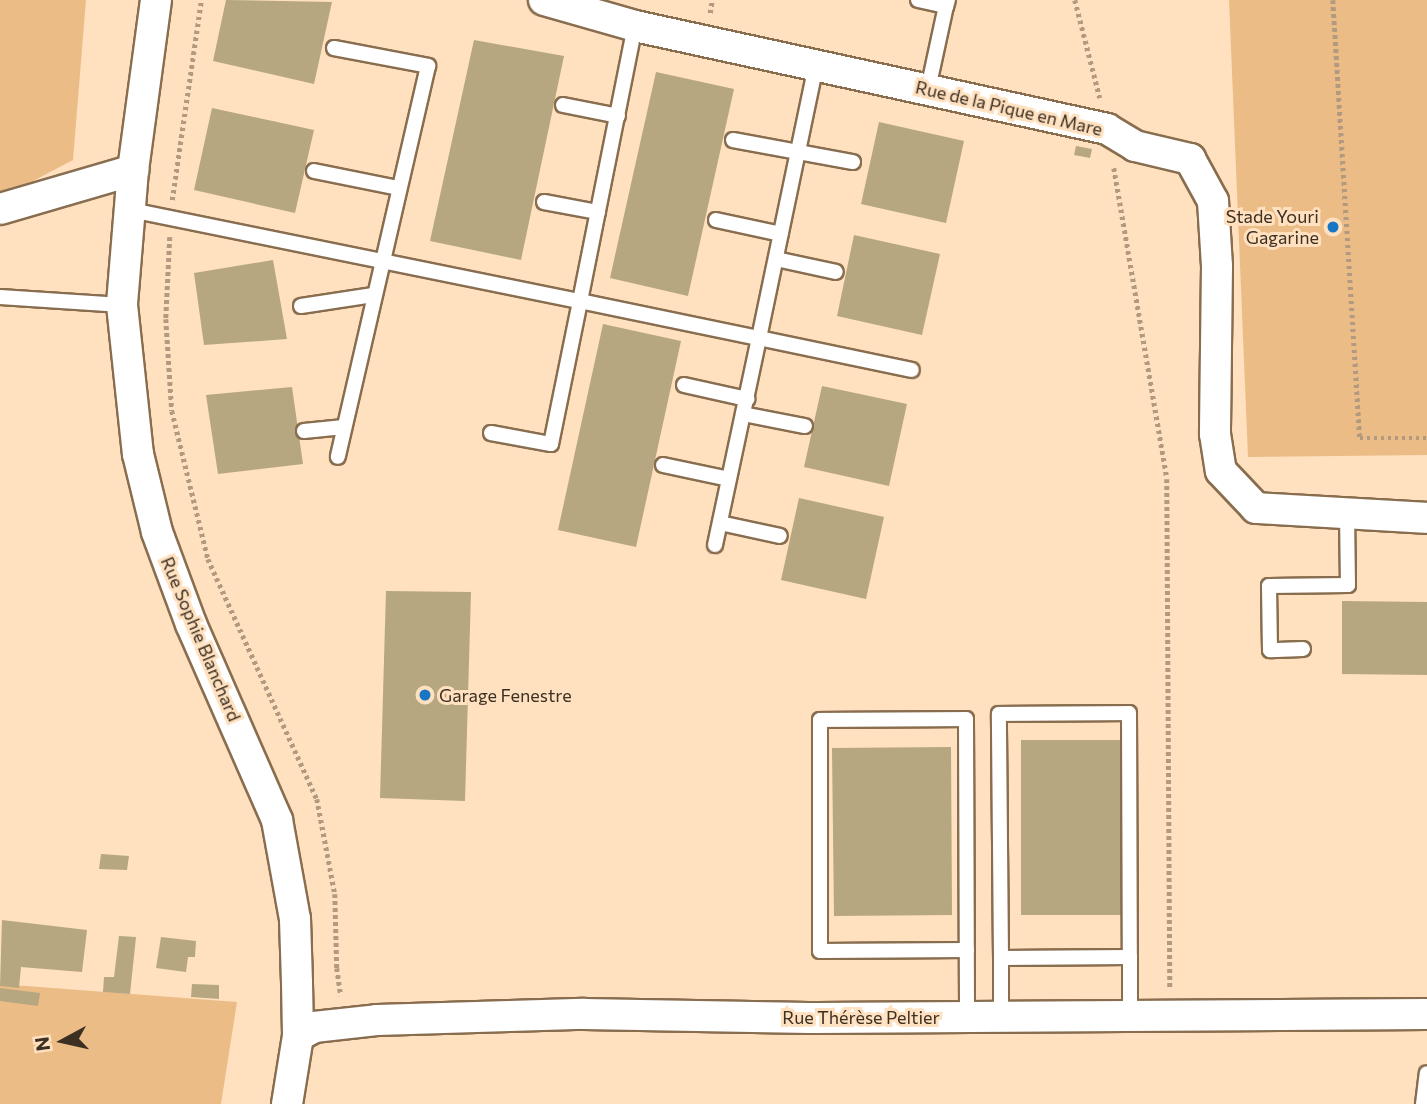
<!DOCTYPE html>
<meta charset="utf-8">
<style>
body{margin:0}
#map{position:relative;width:1427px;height:1104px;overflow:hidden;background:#ffe0bf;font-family:Commissioner,sans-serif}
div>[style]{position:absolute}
.green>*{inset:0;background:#ecbc87}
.building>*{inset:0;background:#b6a781}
.path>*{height:4.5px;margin-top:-2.25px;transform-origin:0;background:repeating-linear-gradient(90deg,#b29a81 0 3.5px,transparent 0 7px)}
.roads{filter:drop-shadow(2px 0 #886d4f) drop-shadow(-2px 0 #886d4f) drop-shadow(0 2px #886d4f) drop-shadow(0 -2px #886d4f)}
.service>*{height:14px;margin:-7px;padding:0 7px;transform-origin:7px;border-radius:7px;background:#fff}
.minor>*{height:30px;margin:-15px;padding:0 15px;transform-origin:15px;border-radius:15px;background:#fff}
.dots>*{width:19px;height:19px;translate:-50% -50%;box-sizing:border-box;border:4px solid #ffe0bf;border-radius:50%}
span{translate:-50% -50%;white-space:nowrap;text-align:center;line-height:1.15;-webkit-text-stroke:6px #ffe0bf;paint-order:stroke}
.street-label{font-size:18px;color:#3c3023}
.poi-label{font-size:18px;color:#3c3023}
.right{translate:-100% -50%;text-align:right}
.left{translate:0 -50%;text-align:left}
.north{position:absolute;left:28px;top:1006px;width:70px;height:70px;-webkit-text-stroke:5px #ffe0bf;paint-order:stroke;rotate:262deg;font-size:19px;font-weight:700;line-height:28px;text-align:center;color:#3c3023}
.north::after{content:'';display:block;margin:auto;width:24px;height:32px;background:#3c3023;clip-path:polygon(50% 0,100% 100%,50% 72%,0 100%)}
</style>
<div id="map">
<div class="green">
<i style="clip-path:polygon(0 0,86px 0,73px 160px,33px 181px,0 191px)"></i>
<i style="clip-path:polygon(1229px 0,1427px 0,1427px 455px,1248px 457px)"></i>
<i style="clip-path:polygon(0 984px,237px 1002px,221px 1104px,0 1104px)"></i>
</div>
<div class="building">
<i style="clip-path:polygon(226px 0,332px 2px,314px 84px,213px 61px)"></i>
<i style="clip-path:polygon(474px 40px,564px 56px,521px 260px,430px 241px)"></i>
<i style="clip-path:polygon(656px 72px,734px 89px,688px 296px,610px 278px)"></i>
<i style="clip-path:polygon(212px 108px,314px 130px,295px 213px,194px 190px)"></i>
<i style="clip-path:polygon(879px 122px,964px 141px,946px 223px,861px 204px)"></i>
<i style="clip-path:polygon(1076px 146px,1092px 149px,1090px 158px,1074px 155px)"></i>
<i style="clip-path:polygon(854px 235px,940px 254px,922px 335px,837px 316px)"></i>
<i style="clip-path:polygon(273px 260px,287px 339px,204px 345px,194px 273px)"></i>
<i style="clip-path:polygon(603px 324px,681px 341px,636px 547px,558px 530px)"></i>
<i style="clip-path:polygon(822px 386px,907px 404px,889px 486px,804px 467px)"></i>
<i style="clip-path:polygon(292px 387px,303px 464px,218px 474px,206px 395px)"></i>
<i style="clip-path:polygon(799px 498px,884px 517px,866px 599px,781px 580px)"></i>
<i style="clip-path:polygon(386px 591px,471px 592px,465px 801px,380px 798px)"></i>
<i style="clip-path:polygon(1342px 601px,1427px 602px,1427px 675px,1342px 674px)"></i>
<i style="clip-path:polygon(1021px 740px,1126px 740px,1126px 915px,1021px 915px)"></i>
<i style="clip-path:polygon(951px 747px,952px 915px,834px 916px,832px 748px)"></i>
<i style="clip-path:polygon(101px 854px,129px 856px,127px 870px,99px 869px)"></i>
<i style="clip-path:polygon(2px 920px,87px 930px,82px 972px,21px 967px,19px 988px,0 986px)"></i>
<i style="clip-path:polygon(119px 936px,136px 937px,130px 994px,103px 992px,104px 977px,114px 977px)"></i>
<i style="clip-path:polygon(161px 937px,196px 941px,195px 957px,188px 957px,186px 972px,156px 968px)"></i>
<i style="clip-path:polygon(192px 984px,219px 985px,219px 999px,191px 997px)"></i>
<i style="clip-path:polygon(0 988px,40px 993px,38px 1006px,0 1001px)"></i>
</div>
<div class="path">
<i style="left:1075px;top:0;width:101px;rotate:75.7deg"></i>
<i style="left:1333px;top:0;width:439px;rotate:86.5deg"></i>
<i style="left:1360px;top:438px;width:67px"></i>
<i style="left:710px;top:13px;width:13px;rotate:-81deg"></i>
<i style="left:1114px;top:168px;width:315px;rotate:80.3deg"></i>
<i style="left:1167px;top:479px;width:509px;rotate:89.66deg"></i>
<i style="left:172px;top:200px;width:202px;rotate:-81.7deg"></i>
<i style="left:170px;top:237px;width:82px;rotate:92.8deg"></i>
<i style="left:166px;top:319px;width:92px;rotate:86.3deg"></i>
<i style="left:172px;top:411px;width:152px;rotate:76.3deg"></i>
<i style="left:208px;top:559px;width:264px;rotate:65.6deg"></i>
<i style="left:317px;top:799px;width:97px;rotate:79.3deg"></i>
<i style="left:335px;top:894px;width:74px;rotate:88.5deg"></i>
<i style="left:337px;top:968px;width:28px;rotate:82deg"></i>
</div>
<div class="roads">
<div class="service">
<i style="left:918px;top:0;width:29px;rotate:12deg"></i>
<i style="left:946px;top:6px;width:6px;rotate:-72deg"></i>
<i style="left:334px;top:48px;width:96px;rotate:10.8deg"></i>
<i style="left:428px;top:66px;width:401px;rotate:103deg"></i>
<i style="left:928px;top:89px;width:85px;rotate:-77.8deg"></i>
<i style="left:563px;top:105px;width:56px;rotate:11.3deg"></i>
<i style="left:733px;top:140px;width:122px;rotate:10.4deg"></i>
<i style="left:314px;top:171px;width:86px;rotate:11.4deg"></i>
<i style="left:544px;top:202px;width:55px;rotate:10.5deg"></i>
<i style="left:131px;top:210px;width:458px;rotate:11.5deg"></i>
<i style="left:580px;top:301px;width:280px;rotate:-78.7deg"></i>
<i style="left:716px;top:220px;width:66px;rotate:12.2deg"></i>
<i style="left:776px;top:259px;width:61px;rotate:12.2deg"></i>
<i style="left:0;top:297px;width:122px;rotate:3.8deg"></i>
<i style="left:301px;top:306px;width:73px;rotate:-8.7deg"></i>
<i style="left:684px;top:385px;width:65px;rotate:12.5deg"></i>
<i style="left:743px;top:414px;width:63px;rotate:11deg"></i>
<i style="left:304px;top:431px;width:40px;rotate:-5.7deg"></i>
<i style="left:491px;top:433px;width:61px;rotate:10.4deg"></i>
<i style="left:551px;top:444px;width:146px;rotate:-78.5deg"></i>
<i style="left:580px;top:301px;width:183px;rotate:11.7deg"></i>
<i style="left:759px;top:338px;width:280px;rotate:-78.2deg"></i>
<i style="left:663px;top:465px;width:67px;rotate:12deg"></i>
<i style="left:720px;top:523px;width:61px;rotate:12.2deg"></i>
<i style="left:715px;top:545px;width:212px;rotate:-78deg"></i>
<i style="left:759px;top:338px;width:156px;rotate:11.8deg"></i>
<i style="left:1303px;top:649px;width:33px;rotate:178deg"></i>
<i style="left:1270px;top:650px;width:64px;rotate:-90.9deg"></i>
<i style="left:1269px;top:586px;width:79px;rotate:-0.7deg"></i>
<i style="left:1348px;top:585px;width:70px;rotate:-90.8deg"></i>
<i style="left:967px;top:950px;width:147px;rotate:179.6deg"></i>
<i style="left:820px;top:951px;width:231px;rotate:-90deg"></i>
<i style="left:820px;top:720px;width:146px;rotate:-0.4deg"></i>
<i style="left:966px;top:719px;width:298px;rotate:89.8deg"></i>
<i style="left:1130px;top:957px;width:129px;rotate:179.6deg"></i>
<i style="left:1001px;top:958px;width:244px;rotate:-90.5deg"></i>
<i style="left:999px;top:714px;width:130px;rotate:-0.4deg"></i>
<i style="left:1129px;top:713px;width:244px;rotate:89.8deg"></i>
<i style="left:1130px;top:957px;width:59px;rotate:90deg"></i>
<i style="left:1001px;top:958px;width:59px;rotate:90deg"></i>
<i style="left:1423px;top:1104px;width:31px;rotate:-83deg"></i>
</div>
<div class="minor">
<i style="left:156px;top:0;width:172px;rotate:97.7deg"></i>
<i style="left:133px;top:170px;width:135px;rotate:94.7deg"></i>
<i style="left:122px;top:305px;width:150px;rotate:83.9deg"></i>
<i style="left:138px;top:454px;width:80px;rotate:76.3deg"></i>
<i style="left:157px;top:532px;width:98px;rotate:69.7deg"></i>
<i style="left:191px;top:624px;width:214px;rotate:66.3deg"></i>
<i style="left:277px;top:820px;width:101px;rotate:79.7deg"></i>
<i style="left:295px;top:919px;width:64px;rotate:88.2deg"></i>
<i style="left:297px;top:983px;width:53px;rotate:88.9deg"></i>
<i style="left:298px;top:1036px;width:69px;rotate:99.2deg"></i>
<i style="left:544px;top:0;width:95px;rotate:15.9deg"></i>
<i style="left:635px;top:26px;width:483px;rotate:12.3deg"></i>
<i style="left:1107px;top:129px;width:33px;rotate:31deg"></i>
<i style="left:1135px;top:146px;width:57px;rotate:13.3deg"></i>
<i style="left:1190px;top:159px;width:48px;rotate:61.3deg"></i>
<i style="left:1213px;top:201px;width:65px;rotate:86.5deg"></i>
<i style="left:1217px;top:266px;width:168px;rotate:90.7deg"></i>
<i style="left:1215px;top:434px;width:37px;rotate:81deg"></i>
<i style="left:1221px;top:471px;width:51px;rotate:46.6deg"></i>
<i style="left:1256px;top:508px;width:171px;rotate:3.3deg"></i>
<i style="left:0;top:209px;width:139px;rotate:-16.3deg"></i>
<i style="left:298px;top:1036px;width:18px;rotate:-29deg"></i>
<i style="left:314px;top:1027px;width:63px;rotate:-6.3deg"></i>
<i style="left:377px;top:1020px;width:207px;rotate:-1.7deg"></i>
<i style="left:584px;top:1014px;width:232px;rotate:1deg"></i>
<i style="left:816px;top:1018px;width:611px;rotate:-0.38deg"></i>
</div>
</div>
<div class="dots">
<i style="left:1333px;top:227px;background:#1876c3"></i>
<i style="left:425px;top:695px;background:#1876c3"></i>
</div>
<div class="street-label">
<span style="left:1009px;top:108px;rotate:13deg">Rue de la Pique en Mare</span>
<span style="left:201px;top:639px;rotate:67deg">Rue Sophie Blanchard</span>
<span style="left:861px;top:1017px">Rue Thérèse Peltier</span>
</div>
<div class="poi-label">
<span class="right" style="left:1319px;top:227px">Stade Youri<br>Gagarine</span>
<span class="left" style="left:439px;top:695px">Garage Fenestre</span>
</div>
<div class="north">N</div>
</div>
